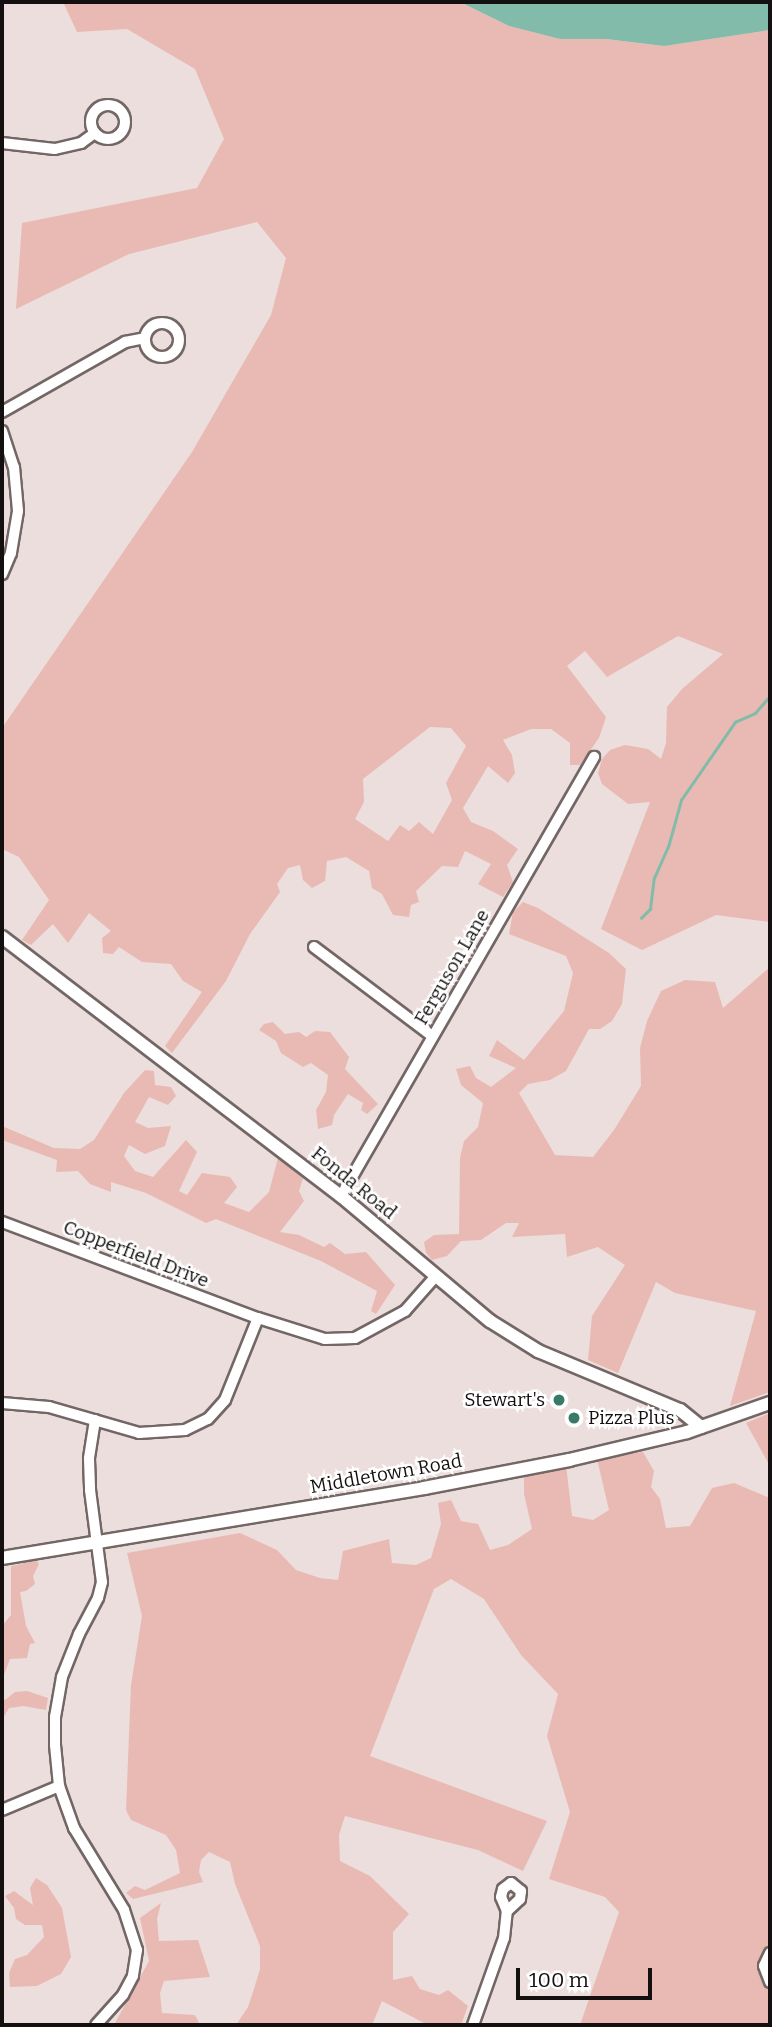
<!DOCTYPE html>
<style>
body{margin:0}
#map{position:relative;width:772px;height:2027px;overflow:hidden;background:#ecdedc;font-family:Bitter,serif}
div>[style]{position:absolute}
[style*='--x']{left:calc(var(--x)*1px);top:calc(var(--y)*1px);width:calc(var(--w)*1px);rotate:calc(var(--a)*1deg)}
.green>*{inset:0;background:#e9bab3}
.water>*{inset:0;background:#83bbaa}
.stream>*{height:2.5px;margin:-1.25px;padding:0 1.25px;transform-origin:1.25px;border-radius:1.25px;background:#83bbaa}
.roads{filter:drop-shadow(2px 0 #736766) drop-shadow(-2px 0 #736766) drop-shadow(0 2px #736766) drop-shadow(0 -2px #736766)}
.minor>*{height:10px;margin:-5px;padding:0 5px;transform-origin:5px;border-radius:5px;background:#fff}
.minor>.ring{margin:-5px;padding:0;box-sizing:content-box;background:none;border:10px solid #fff;border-radius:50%}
.tertiary>*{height:12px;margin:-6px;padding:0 6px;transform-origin:6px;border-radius:6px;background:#fff}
.dots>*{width:19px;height:19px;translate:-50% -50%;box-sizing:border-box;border:4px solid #fff;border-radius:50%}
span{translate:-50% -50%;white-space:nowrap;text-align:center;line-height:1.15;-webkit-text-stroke:5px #fff;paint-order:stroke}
.street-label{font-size:19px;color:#151010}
.poi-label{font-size:19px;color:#151010}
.right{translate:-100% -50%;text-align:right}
.left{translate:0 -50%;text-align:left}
.frame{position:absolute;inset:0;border:4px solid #151010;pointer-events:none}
.scale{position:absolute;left:516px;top:1968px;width:136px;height:32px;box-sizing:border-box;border:4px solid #151010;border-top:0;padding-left:9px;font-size:21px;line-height:24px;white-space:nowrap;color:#151010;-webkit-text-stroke:5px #fff;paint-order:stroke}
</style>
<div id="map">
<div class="green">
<div style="clip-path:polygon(evenodd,63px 2px,460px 2px,509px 26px,560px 39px,606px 39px,663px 46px,770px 30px,770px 922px,716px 915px,642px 950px,601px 929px,650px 802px,628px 804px,602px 784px,598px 773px,602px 759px,610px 750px,625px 745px,648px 749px,661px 759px,666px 743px,667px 707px,682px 689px,723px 654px,678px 636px,607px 677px,585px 651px,567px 666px,606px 717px,599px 738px,580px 765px,570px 765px,570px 743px,551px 729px,531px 729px,503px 740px,512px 755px,515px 773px,508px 783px,488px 766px,463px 808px,471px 822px,493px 831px,518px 849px,507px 865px,513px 882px,503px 897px,478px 884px,491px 864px,465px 851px,458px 867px,442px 866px,416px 891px,419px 902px,411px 905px,409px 917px,393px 915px,382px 894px,372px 888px,369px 871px,346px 857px,327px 861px,325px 881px,312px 888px,303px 880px,300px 865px,288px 868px,277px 884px,280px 892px,250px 934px,226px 981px,172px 1053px,165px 1046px,202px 992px,183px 981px,171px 964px,142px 962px,119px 947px,113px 954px,103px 953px,102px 938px,111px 931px,89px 913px,68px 943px,53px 924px,31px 945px,22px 940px,49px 900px,19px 857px,2px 849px,2px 728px,192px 452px,271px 315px,286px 258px,257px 222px,129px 254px,16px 309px,22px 223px,197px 188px,224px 139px,195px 69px,127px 29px,77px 32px,63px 2px,430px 727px,451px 728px,466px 746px,446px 783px,452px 800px,433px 834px,419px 822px,409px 831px,400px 825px,388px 841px,355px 819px,364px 802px,363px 779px,430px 727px)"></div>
<div style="clip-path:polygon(523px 902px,538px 908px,609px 953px,626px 969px,622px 1004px,612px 1021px,600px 1029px,589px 1029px,566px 1071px,550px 1080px,528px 1084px,519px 1093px,555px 1155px,593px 1157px,614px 1130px,641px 1086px,640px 1048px,647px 1021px,661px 991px,685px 980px,715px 982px,723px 1008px,770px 967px,770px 1392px,730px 1406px,756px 1311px,675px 1293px,656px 1282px,618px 1373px,588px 1360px,592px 1316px,625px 1265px,598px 1247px,567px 1257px,565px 1234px,512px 1237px,519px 1223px,506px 1223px,481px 1240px,461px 1241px,447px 1256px,432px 1260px,426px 1253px,424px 1242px,434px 1235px,459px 1234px,460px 1158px,464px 1141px,478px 1127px,483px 1103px,461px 1085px,456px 1069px,470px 1066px,476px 1078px,491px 1087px,516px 1068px,489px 1056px,497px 1040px,524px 1060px,564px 1011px,573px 973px,566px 956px,509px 934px,513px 912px)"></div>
<div style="clip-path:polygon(273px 1022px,285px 1034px,299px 1032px,306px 1037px,315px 1031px,330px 1032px,349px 1057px,345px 1069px,378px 1104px,367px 1114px,361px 1110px,363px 1103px,348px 1094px,334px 1115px,332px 1125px,318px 1129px,316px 1110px,326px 1092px,328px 1075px,311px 1063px,303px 1067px,281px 1053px,276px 1041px,259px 1030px,264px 1024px)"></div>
<div style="clip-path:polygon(145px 1070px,154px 1071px,155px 1085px,171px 1087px,176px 1096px,168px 1105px,149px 1097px,135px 1122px,148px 1128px,171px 1126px,165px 1146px,145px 1154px,129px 1145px,124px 1156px,135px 1171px,153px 1177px,186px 1140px,197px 1152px,179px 1191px,187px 1195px,202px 1173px,230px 1177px,237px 1187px,224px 1203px,249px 1212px,269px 1192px,278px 1158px,303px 1178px,299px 1191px,304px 1201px,280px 1232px,299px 1235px,324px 1247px,330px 1243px,345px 1254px,366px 1252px,395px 1285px,376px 1314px,371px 1311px,377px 1291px,321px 1261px,216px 1219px,206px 1223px,146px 1193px,111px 1182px,111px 1192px,90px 1184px,78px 1171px,56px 1172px,57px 1160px,2px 1140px,2px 1126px,54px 1148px,80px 1149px,94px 1140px,124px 1093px)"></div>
<div style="clip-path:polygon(770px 1413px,770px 1466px,746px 1423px)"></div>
<div style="clip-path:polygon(643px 1452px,654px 1471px,651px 1487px,660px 1499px,666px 1528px,690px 1526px,712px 1488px,734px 1483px,770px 1498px,770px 2025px,580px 2025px,619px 1912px,605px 1897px,549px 1879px,570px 1812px,547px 1736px,558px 1694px,521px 1655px,484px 1599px,451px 1579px,434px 1589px,370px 1756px,547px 1821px,523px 1871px,478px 1850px,345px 1816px,339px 1835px,340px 1861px,370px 1876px,409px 1914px,393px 1932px,393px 1980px,412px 1976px,420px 1989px,439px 1995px,448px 1990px,468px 2006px,461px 2025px,428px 2025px,382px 2001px,372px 2025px,236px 2025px,248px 2007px,253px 1992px,260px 1969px,260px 1946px,235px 1884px,230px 1862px,209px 1852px,201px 1860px,199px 1872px,203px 1882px,133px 1899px,126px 1893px,135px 1886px,145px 1890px,180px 1873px,176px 1850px,166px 1835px,131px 1820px,126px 1810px,131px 1685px,142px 1616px,127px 1553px,240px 1533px,277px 1550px,296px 1570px,320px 1578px,338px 1580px,343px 1551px,389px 1539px,392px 1563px,416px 1565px,431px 1558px,441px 1524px,438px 1503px,451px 1500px,461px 1521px,478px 1524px,490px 1550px,508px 1545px,532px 1529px,524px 1494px,524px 1476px,566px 1465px,572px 1516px,593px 1520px,609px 1510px,597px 1459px)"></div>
<div style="clip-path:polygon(27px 1560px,36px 1560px,39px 1564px,33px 1576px,35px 1584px,26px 1591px,20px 1592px,26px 1626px,35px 1643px,30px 1644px,27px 1658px,10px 1659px,2px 1680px,2px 1626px,11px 1615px,11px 1566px,22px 1564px)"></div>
<div style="clip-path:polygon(27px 1691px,48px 1698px,46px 1710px,23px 1706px,9px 1708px,2px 1720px,2px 1698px,5px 1700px,15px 1692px)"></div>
<div style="clip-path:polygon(36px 1878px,47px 1885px,62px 1908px,71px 1957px,61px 1974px,37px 1986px,10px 1987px,9px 1973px,15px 1959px,27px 1955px,44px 1937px,42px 1925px,25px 1925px,16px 1919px,14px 1908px,5px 1896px,14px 1891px,33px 1905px,30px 1888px)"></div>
<div style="clip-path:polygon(161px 1903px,157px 1919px,159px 1941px,198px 1940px,210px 1977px,164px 1981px,160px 1993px,162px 2013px,195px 2015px,200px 2025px,114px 2025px,149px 1961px,140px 1918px)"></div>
</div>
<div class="water">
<div style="clip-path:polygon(460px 2px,770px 2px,770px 30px,664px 46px,606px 39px,560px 39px,509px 26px)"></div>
</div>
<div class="stream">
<div style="--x:641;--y:918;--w:13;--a:-45"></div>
<div style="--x:650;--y:909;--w:31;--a:-83"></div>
<div style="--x:654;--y:878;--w:34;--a:-66"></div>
<div style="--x:668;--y:847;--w:49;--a:-74.5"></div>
<div style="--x:681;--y:800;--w:95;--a:-55.3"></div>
<div style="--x:735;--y:722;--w:22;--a:-24"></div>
<div style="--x:755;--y:713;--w:23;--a:-49"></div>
<div style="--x:769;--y:1387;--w:2;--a:-63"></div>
</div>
<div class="roads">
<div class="minor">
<div class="ring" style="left:91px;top:105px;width:24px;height:24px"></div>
<div style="--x:2;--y:143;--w:53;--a:6.5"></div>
<div style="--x:55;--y:149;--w:27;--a:-13"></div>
<div style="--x:81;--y:143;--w:17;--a:-36"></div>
<div class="ring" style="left:145px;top:323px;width:24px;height:24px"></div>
<div style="--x:2;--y:412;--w:142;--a:-29.6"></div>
<div style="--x:125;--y:342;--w:20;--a:-11"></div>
<div style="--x:2;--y:431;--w:38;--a:72"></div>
<div style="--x:14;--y:467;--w:44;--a:84.8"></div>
<div style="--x:18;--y:511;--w:43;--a:99.5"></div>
<div style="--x:11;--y:553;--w:23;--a:113"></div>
<div style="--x:314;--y:947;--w:148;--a:37"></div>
<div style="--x:341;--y:1196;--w:507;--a:-60.04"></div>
<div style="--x:2;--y:1222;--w:273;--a:20.6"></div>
<div style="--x:258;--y:1318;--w:70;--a:17.4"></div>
<div style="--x:325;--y:1339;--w:30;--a:-2"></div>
<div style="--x:355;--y:1338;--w:57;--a:-28.4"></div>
<div style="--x:405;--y:1311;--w:47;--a:-48.5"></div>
<div style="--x:2;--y:1403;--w:47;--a:4.9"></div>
<div style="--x:49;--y:1407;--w:94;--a:16.1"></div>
<div style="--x:139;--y:1433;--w:46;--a:-3.7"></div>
<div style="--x:185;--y:1430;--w:25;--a:-26"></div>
<div style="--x:208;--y:1419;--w:25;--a:-48"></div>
<div style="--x:225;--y:1400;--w:88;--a:-68.1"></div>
<div style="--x:95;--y:1420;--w:39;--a:99"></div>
<div style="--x:89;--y:1459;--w:31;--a:88"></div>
<div style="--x:90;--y:1490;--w:93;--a:82.6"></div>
<div style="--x:102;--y:1582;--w:16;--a:104"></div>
<div style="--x:98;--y:1598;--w:41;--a:117.8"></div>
<div style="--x:79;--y:1634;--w:46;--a:111.6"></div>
<div style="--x:62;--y:1677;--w:41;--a:99.9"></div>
<div style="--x:55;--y:1717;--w:28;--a:90"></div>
<div style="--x:55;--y:1745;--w:41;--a:84.4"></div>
<div style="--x:59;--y:1786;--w:45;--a:70.3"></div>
<div style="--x:74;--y:1828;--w:96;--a:58.6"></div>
<div style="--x:124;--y:1910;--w:42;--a:72"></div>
<div style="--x:137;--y:1950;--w:26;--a:99"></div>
<div style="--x:133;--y:1976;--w:21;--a:118"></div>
<div style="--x:123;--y:1995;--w:40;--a:132"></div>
<div style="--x:2;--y:1810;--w:62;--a:-22.8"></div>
<div style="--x:511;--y:1883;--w:13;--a:39"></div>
<div style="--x:521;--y:1891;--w:8;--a:97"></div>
<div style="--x:520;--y:1899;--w:18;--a:137"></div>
<div style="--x:507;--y:1911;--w:15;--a:-113"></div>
<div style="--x:501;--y:1897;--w:8;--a:-76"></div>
<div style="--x:503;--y:1889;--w:10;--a:-37"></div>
<div style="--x:770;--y:1953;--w:14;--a:115"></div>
<div style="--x:764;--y:1966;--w:17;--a:69"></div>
<div style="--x:473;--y:2025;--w:92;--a:-70.4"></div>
<div style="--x:504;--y:1938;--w:27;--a:-84"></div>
</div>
<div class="tertiary">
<div style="--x:2;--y:937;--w:427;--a:37.4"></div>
<div style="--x:341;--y:1196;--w:194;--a:40"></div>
<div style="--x:490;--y:1321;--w:57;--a:32"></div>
<div style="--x:538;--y:1351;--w:154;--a:22.6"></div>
<div style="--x:680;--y:1410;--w:27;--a:39"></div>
<div style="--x:2;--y:1558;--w:428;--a:-9.4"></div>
<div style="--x:424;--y:1488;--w:148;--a:-10.9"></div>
<div style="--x:569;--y:1460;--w:121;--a:-13.3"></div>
<div style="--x:687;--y:1432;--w:88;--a:-19.3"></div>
</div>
</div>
<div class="dots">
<div style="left:559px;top:1400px;background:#397968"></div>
<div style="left:574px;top:1418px;background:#397968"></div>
</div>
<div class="street-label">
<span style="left:452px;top:967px;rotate:-60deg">Ferguson Lane</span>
<span style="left:354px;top:1183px;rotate:39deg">Fonda Road</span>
<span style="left:136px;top:1254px;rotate:21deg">Copperfield Drive</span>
<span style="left:386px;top:1474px;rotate:-10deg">Middletown Road</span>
</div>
<div class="poi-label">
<span class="right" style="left:545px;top:1400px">Stewart's</span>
<span class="left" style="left:588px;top:1418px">Pizza Plus</span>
</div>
<div class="frame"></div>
<div class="scale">100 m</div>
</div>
